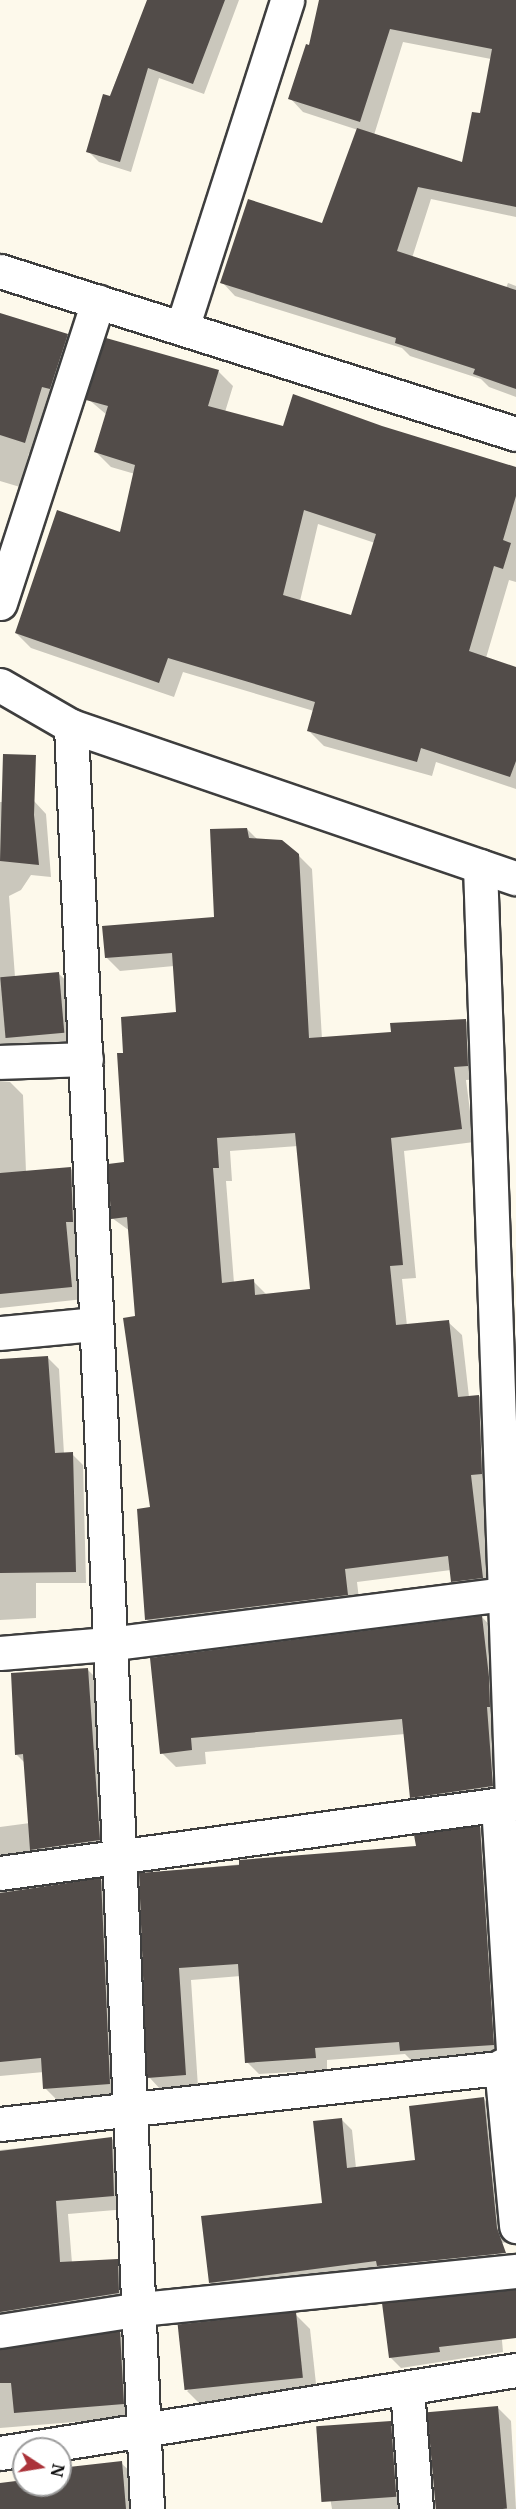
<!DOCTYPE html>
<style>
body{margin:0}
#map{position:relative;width:516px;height:2509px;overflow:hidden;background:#fdf9eb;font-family:Merriweather,serif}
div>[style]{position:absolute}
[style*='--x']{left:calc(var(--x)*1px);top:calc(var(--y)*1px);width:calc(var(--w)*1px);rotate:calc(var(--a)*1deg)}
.shadow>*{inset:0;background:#0003}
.building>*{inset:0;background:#524c49;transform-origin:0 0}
.roads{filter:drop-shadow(2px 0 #3e3e3e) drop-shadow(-2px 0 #3e3e3e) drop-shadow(0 2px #3e3e3e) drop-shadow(0 -2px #3e3e3e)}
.minor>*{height:33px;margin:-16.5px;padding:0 16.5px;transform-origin:16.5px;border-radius:16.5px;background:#fff}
span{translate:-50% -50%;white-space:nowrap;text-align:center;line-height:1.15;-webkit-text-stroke:6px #fff;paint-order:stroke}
.north{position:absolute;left:12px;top:2437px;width:60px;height:60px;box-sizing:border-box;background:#fff;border:2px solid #9d9d9d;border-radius:50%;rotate:102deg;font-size:16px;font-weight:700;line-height:24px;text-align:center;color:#0b0b0b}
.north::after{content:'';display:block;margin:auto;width:21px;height:27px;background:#ab333a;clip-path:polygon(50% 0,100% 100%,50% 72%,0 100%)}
</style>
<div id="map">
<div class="shadow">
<div style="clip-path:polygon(148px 0,239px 0,204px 94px,159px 78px,131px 172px,99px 162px,88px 151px)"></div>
<div style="clip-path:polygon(evenodd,320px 0,516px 2px,516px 217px,431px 199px,412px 258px,506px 288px,508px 283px,516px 286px,516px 397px,489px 387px,481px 379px,410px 356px,402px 348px,235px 296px,222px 282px,323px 225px,358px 130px,303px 112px,290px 98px,310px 47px,320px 0,403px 42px,491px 59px,481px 115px,463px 164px,374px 135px,403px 42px)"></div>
<div style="clip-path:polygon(0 315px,67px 335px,81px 349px,39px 457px,29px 453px,20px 487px,0 481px)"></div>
<div style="clip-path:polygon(evenodd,218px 371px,233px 386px,225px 412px,284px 428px,382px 428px,516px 468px,516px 582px,509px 580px,486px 658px,516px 668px,516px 789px,436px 762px,432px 776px,324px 746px,309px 731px,314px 711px,183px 672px,174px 697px,31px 648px,16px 633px,121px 534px,135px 474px,111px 467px,96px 452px,107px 415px,88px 399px,218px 371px,318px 524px,375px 543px,352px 617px,300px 601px,318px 524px)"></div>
<div style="clip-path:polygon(34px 801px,46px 814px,51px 877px,31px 875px,21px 890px,9px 896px,15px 977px,59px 974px,72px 986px,76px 1045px,0 1062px,0 802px)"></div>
<div style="clip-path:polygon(evenodd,247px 829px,258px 840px,298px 855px,312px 869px,322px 1039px,392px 1034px,466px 1021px,479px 1034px,481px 1079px,466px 1080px,474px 1142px,404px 1151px,416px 1278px,402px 1279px,407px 1326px,448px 1322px,462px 1335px,469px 1397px,479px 1396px,492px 1410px,495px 1487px,484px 1488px,496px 1591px,466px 1595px,453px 1581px,451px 1570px,357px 1582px,360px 1608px,160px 1633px,147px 1620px,152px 1509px,130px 1231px,112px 1218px,125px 1164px,125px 1054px,178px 1013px,174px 966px,120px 971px,106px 957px,215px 918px,247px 829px,298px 1146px,312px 1290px,267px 1295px,253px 1281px,234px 1283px,226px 1181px,232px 1181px,230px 1151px,298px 1146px)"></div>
<div style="clip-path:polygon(0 1081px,10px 1082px,23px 1095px,26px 1172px,70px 1168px,83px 1181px,84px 1299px,0 1308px)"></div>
<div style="clip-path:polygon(48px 1358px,59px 1369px,64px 1454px,72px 1454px,83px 1465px,86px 1583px,36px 1583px,36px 1618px,0 1620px,0 1361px)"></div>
<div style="clip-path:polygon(482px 1617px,496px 1632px,507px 1800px,426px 1811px,412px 1797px,405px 1734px,205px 1752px,206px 1764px,176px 1767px,162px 1753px,152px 1659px)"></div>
<div style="clip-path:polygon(88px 1670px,101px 1683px,112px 1853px,0 1874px,0 1827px,30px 1823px,25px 1763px,16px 1754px)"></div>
<div style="clip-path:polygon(480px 1827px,492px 1840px,506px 2057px,414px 2063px,405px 2054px,327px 2060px,327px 2070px,259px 2074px,247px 2062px,241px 1976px,191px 1980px,198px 2087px,161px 2090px,149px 2077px,140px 1874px,417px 1847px)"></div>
<div style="clip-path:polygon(101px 1880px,114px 1893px,123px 2097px,58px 2101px,45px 2088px,44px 2072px,0 2076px,0 1892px)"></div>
<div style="clip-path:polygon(484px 2099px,495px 2110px,509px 2242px,493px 2244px,495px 2266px,221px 2294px,210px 2283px,323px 2204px,341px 2119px,352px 2130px,356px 2168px,417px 2161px)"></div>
<div style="clip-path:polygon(112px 2139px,125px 2152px,127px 2209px,68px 2214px,72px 2263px,117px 2261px,130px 2274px,132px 2306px,0 2332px,0 2150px)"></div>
<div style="clip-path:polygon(499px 2306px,503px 2352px,401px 2368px,390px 2357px)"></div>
<div style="clip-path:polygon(295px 2314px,310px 2329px,317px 2393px,202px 2406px,187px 2391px)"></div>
<div style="clip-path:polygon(120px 2333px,133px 2346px,136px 2417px,0 2428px,0 2350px)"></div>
<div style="clip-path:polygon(497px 2407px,511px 2421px,516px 2509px,436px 2509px)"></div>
<div style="clip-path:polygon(390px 2423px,404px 2436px,409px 2509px,332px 2509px,319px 2433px)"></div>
<div style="clip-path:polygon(121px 2463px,135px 2476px,136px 2509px,0 2509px,0 2485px,60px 2485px,60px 2469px)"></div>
</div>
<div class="building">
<div style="clip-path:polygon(147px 0,225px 0,193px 84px,148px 68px,120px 162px,86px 152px,103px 94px,110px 96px)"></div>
<div style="clip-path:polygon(319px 0,516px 0,516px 207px,418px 187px,397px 251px,516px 290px,516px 389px,473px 374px,475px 369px,395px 343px,396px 338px,220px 283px,248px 199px,322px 223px,357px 128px,462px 162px,472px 112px,480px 113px,492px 49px,390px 29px,360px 122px,288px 99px,306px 44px,309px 45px)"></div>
<div style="clip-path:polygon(0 313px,68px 334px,50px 389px,42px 387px,25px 443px,0 435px)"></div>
<div style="clip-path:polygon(evenodd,106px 338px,219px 370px,208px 406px,283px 426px,293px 394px,382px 426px,516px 467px,516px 496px,503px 540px,511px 543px,503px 569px,494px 566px,469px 651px,516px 667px,516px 761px,510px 777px,421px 748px,417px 762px,307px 731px,315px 702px,168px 658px,159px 683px,15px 633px,57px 510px,120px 532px,135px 465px,94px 452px,108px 406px,86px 400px,106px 338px,304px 510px,376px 534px,351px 615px,283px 595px,304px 510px)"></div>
<div style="clip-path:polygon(3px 754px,36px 755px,34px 815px,39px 865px,0 861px)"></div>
<div style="clip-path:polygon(evenodd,247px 828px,249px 838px,282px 840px,299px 854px,309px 1038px,391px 1032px,390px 1023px,466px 1019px,468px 1066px,454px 1067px,462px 1129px,391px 1138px,403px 1265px,390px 1266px,396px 1325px,449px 1320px,458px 1397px,479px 1395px,482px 1474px,471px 1475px,483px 1578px,451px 1582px,448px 1556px,345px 1569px,348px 1595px,145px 1620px,137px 1509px,150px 1507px,123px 1318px,135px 1316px,127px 1217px,111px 1219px,108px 1164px,124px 1162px,117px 1053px,123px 1053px,121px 1017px,176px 1012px,172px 953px,105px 958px,102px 926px,214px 917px,210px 829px,247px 828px,295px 1133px,310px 1289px,255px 1295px,254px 1279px,222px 1283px,213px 1168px,219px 1168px,217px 1138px,295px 1133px)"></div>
<div style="left:59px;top:972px;width:61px;height:59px;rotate:85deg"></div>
<div style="clip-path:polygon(71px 1167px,73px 1222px,66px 1222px,72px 1287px,0 1294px,0 1173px)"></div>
<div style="clip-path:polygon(48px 1356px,55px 1453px,73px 1452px,76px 1572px,0 1573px,0 1359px)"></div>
<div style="clip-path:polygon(482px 1616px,489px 1677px,490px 1707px,487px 1707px,493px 1786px,410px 1798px,402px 1719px,191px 1738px,192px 1750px,160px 1754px,150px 1658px)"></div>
<div style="clip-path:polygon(88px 1668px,100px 1840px,30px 1850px,23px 1754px,15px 1755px,11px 1673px)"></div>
<div style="clip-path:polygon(480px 1826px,494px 2045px,400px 2051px,399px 2042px,315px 2048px,316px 2058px,245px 2063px,238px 1964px,179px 1968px,186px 2075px,147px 2078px,139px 1873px,239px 1865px,239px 1860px,416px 1846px,414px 1835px)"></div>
<div style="clip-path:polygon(101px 1878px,110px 2084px,43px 2089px,41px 2058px,0 2062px,0 1893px)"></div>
<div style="clip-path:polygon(484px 2097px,497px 2228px,506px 2253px,377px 2266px,376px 2261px,209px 2283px,201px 2216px,322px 2203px,313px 2121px,342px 2118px,347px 2168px,415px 2160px,409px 2106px)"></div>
<div style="clip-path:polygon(112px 2137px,114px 2196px,56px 2201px,60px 2262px,118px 2259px,119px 2293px,0 2312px,0 2151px)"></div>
<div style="clip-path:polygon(516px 2290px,516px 2338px,439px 2347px,440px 2352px,389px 2358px,382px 2303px)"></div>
<div style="left:296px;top:2312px;width:66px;height:119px;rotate:84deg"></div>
<div style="clip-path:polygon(120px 2331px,124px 2404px,14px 2413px,11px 2383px,0 2383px,0 2349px)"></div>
<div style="left:498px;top:2406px;width:103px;height:71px;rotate:85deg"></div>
<div style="left:391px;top:2421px;width:76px;height:75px;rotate:86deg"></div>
<div style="clip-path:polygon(122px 2461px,126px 2509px,0 2509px,0 2483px,24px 2480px,24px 2485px,60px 2485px,60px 2468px)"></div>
</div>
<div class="roads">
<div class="minor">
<div style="--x:0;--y:271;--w:541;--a:17.53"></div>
<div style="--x:182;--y:328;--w:344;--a:-72.2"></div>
<div style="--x:0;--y:603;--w:317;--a:-72"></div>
<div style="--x:0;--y:685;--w:82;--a:30"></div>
<div style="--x:71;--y:726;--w:470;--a:18.9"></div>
<div style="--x:71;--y:726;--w:1785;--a:87.56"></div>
<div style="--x:480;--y:866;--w:938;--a:88.04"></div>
<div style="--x:0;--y:1062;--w:86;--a:-2"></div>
<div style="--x:0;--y:1333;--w:96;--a:-5.4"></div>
<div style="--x:0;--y:1653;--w:108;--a:-4.8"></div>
<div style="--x:108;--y:1644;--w:400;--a:-7.2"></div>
<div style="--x:498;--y:1805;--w:261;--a:86.5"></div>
<div style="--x:0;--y:1873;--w:521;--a:-7.83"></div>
<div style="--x:501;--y:2066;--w:161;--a:84.6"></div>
<div style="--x:0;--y:2124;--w:519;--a:-6.41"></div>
<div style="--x:0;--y:2331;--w:143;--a:-8.9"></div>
<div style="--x:141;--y:2309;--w:377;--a:-5.8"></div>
<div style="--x:407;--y:2389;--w:120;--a:85.7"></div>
<div style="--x:0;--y:2453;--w:523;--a:-9.14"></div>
</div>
</div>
<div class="north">N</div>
</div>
